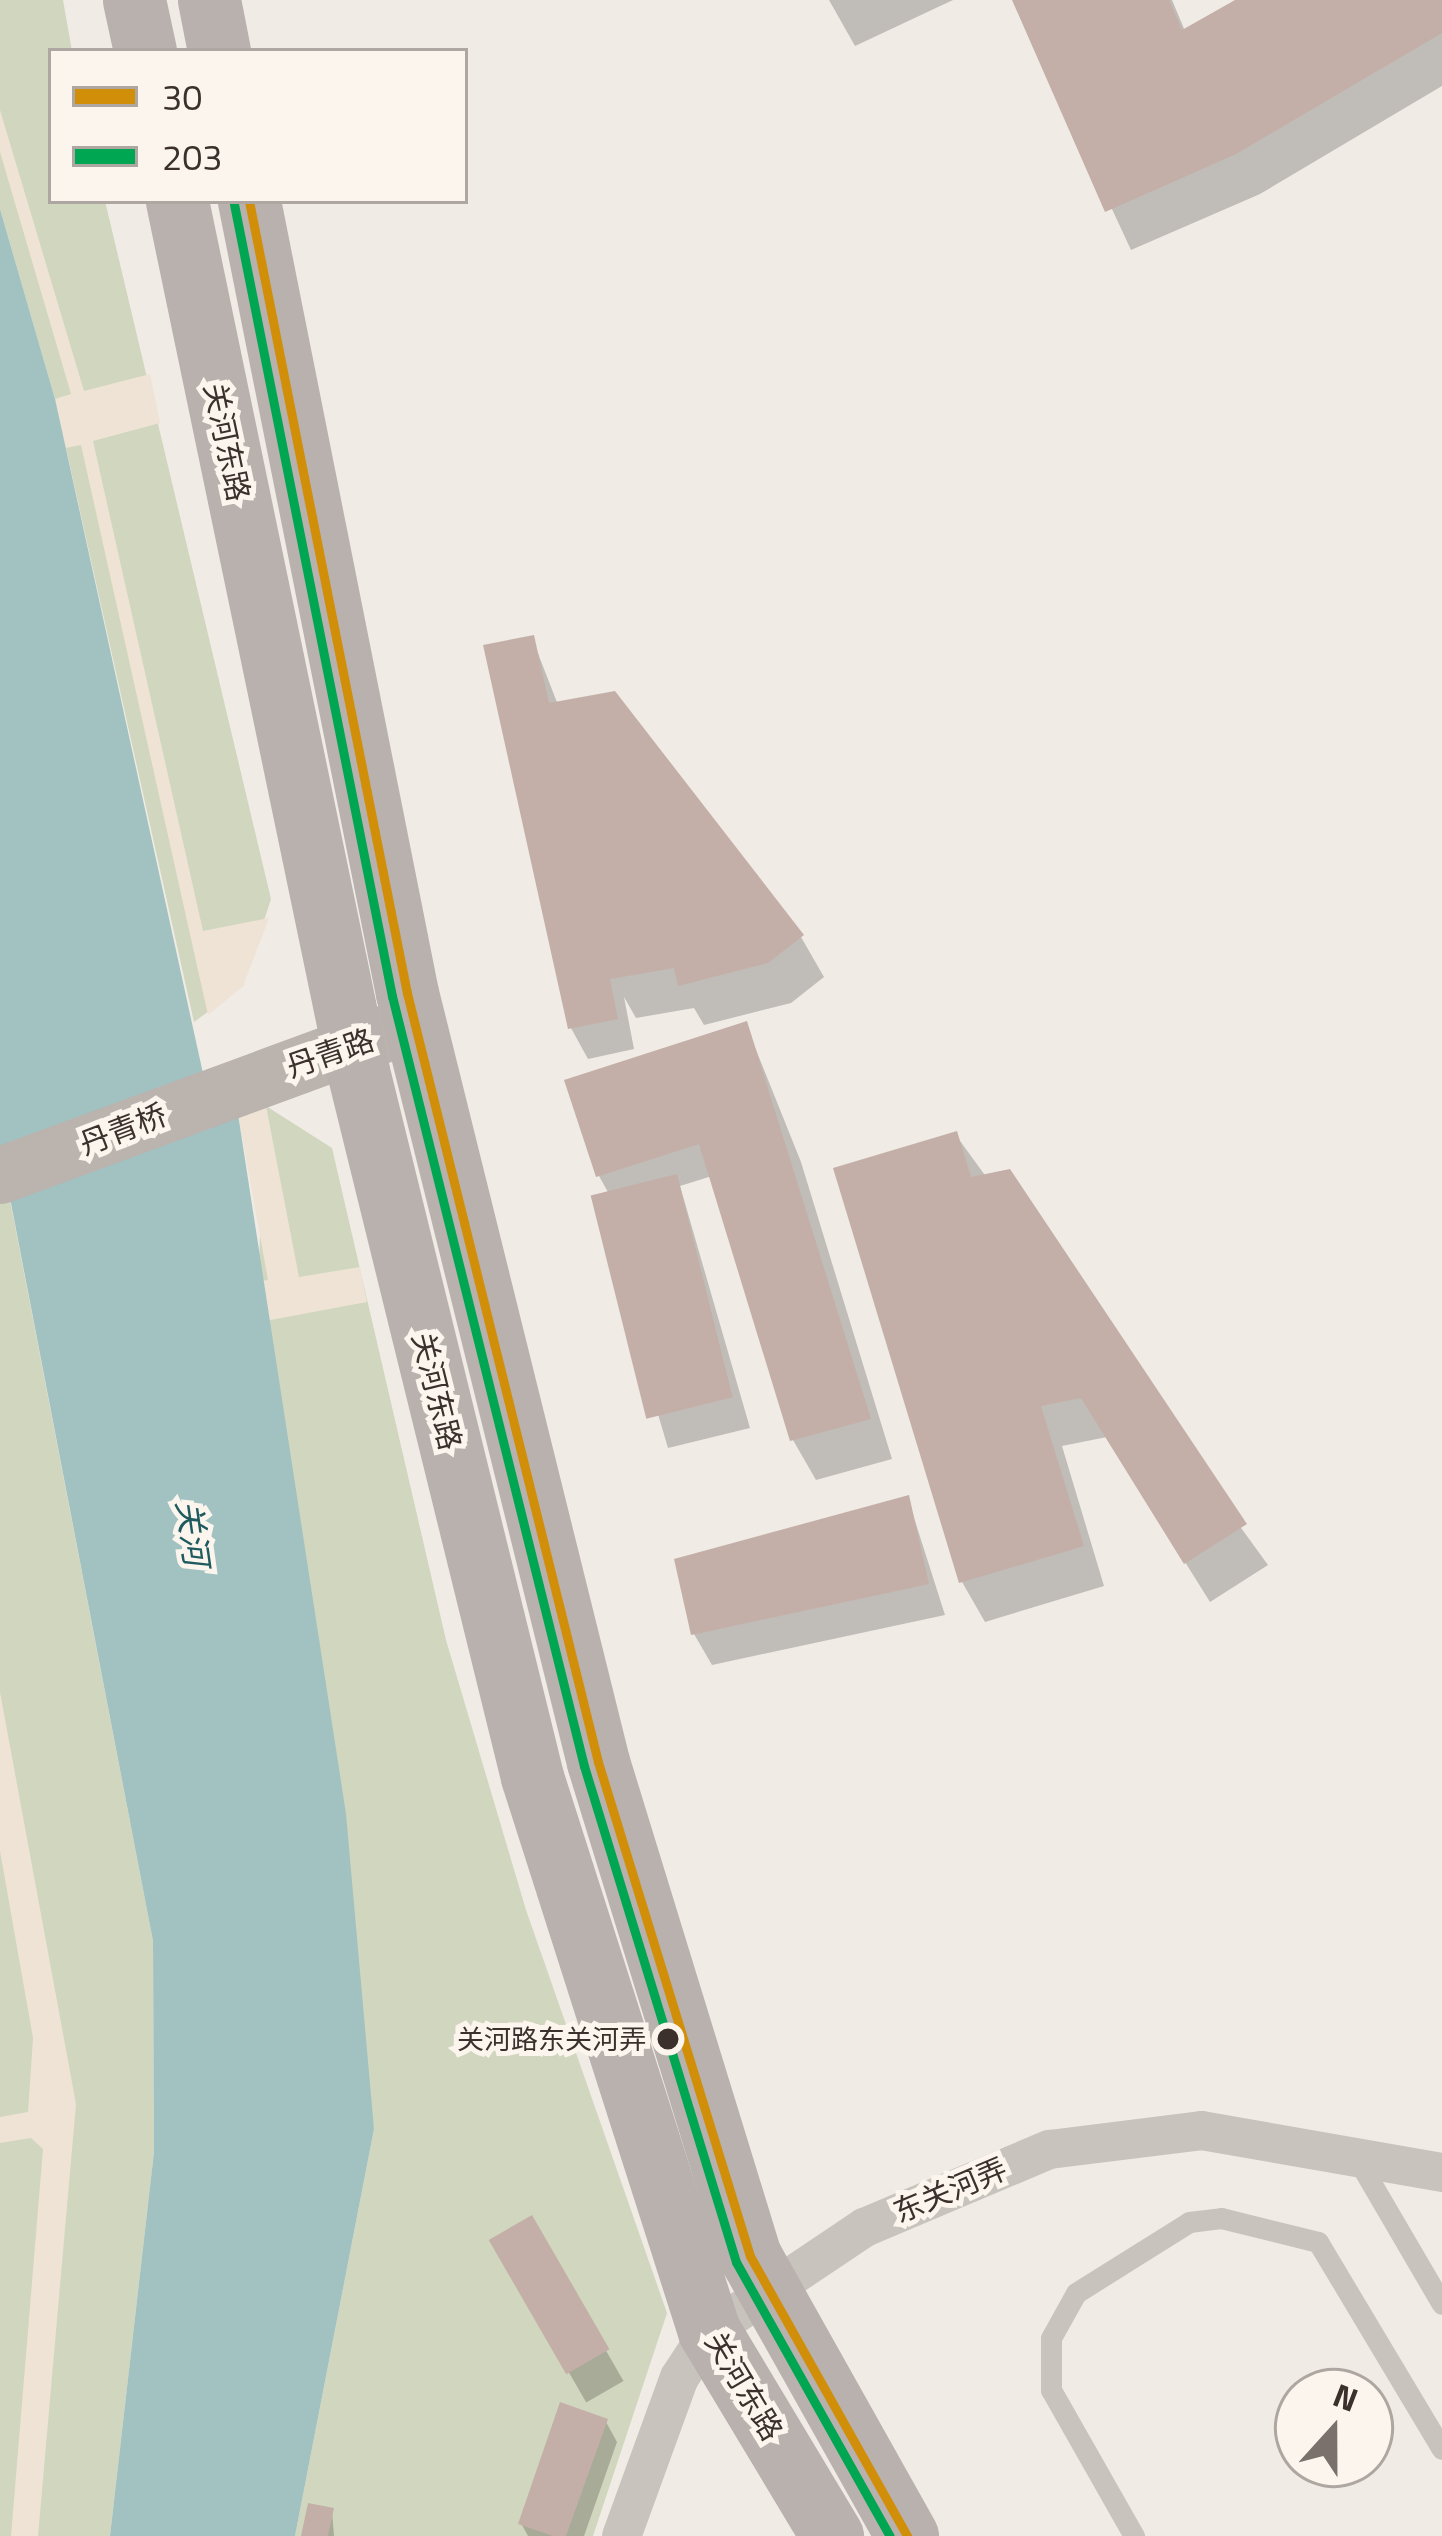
<!DOCTYPE html>
<meta charset="utf-8">
<style>
body{margin:0}
#map{position:relative;width:1442px;height:2536px;overflow:hidden;background:#f0ebe5;font-family:"Titillium Web","Noto Sans SC",sans-serif}
div>[style]{position:absolute}
[style*='--x']{left:calc(var(--x)*1px);top:calc(var(--y)*1px);width:calc(var(--w)*1px);rotate:calc(var(--a)*1deg)}
.green>*{inset:0;background:#d1d6bf}
.plaza>*{inset:0;background:#eee3d5}
.water>*{inset:0;background:#a1c2c1}
.shadow>*{inset:0;background:#0003;transform-origin:0 0}
.building>*{inset:0;background:#c3afa7;transform-origin:0 0}
.lane>*{height:21px;margin:-10.5px;padding:0 10.5px;transform-origin:10.5px;border-radius:10.5px;background:#c9c3be}
.street>*{height:39px;margin:-19.5px;padding:0 19.5px;transform-origin:19.5px;border-radius:19.5px;background:#c9c3be}
.secondary>*{height:57px;margin:-28.5px;padding:0 28.5px;transform-origin:28.5px;border-radius:28.5px;background:#bab3ae}
.primary>*{height:63px;margin:-31.5px;padding:0 31.5px;transform-origin:31.5px;border-radius:31.5px;background:#b8b1ad}
.bus-1>*{height:9px;margin:-4.5px;padding:0 4.5px;transform-origin:4.5px;border-radius:4.5px;background:#d18e09}
.bus-2>*{height:9px;margin:-4.5px;padding:0 4.5px;transform-origin:4.5px;border-radius:4.5px;background:#00a651}
.dots>*{width:33px;height:33px;translate:-50% -50%;box-sizing:border-box;border:6px solid #fbf5ee;border-radius:50%}
span{translate:-50% -50%;white-space:nowrap;text-align:center;line-height:1.15;-webkit-text-stroke:10px #fbf5ee;paint-order:stroke}
.bus-label{font-size:27px;color:#3b302b}
.right{translate:-100% -50%;text-align:right}
.street-label{font-size:30px;color:#3b302b}
.water-label{font-size:33px;color:#1f5a5e;font-style:italic}
.legend{position:absolute;left:48px;top:48px;width:420px;height:156px;box-sizing:border-box;background:#fbf5ee;border:3px solid #aea6a0;margin:0;padding:15px 21px;list-style:none;font-size:36px;color:#3b302b}
.legend li{display:flex;align-items:center;gap:24px;height:60px}
.legend b{width:60px;border:3px solid #aea6a0}
.north{position:absolute;left:1274px;top:2368px;width:120px;height:120px;box-sizing:border-box;background:#fbf5ee;border:3px solid #aea6a0;border-radius:50%;rotate:21deg;font-size:33px;font-weight:700;line-height:48px;text-align:center;color:#3b302b}
.north::after{content:'';display:block;margin:auto;width:42px;height:54px;background:#7a716c;clip-path:polygon(50% 0,100% 100%,50% 72%,0 100%)}
</style>
<div id="map">
<div class="green">
<div style="clip-path:polygon(0 0,63px 0,72px 51px,51px 51px,51px 201px,105px 201px,271px 899px,243px 986px,194px 1022px,55px 399px,0 209px)"></div>
<div style="clip-path:polygon(266px 1106px,332px 1148px,446px 1640px,526px 1910px,667px 2313px,593px 2536px,295px 2536px,374px 2129px,258px 1281px)"></div>
<div style="clip-path:polygon(10px 1200px,153px 1941px,154px 2152px,110px 2536px,0 2536px,0 1204px)"></div>
</div>
<div class="plaza">
<div style="clip-path:polygon(0 110px,84px 391px,150px 374px,160px 423px,93px 441px,203px 931px,269px 918px,243px 986px,208px 1015px,81px 445px,66px 448px,55px 399px,71px 394px,0 152px)"></div>
<div style="clip-path:polygon(266px 1106px,299px 1277px,360px 1267px,367px 1302px,265px 1321px,258px 1281px,268px 1280px,238px 1114px)"></div>
<div style="clip-path:polygon(0 1692px,76px 2104px,38px 2536px,11px 2536px,43px 2149px,31px 2138px,0 2143px,0 2117px,28px 2112px,33px 2038px,0 1851px)"></div>
</div>
<div class="water">
<div style="clip-path:polygon(0 209px,55px 399px,213px 1119px,238px 1114px,346px 1814px,374px 2129px,295px 2536px,110px 2536px,154px 2152px,153px 1941px,0 1146px)"></div>
</div>
<div class="shadow">
<div style="clip-path:polygon(829px 0,953px 0,855px 46px)"></div>
<div style="clip-path:polygon(1015px 0,1172px 0,1185px 31px,1241px 0,1442px 0,1442px 86px,1260px 194px,1131px 250px)"></div>
<div style="clip-path:polygon(532px 638px,558px 705px,801px 937px,824px 977px,791px 1003px,704px 1025px,694px 1008px,636px 1018px,624px 997px,634px 1049px,588px 1059px,571px 1028px)"></div>
<div style="clip-path:polygon(746px 1025px,801px 1162px,892px 1459px,816px 1480px,793px 1440px,712px 1176px,680px 1186px,750px 1428px,668px 1448px,594px 1198px,609px 1194px,599px 1176px)"></div>
<div style="clip-path:polygon(955px 1134px,1268px 1565px,1210px 1602px,1107px 1437px,1062px 1446px,1104px 1586px,985px 1622px,962px 1582px)"></div>
<div style="clip-path:polygon(908px 1499px,945px 1615px,712px 1665px,694px 1634px)"></div>
<div style="left:530px;top:2219px;width:187px;height:43px;rotate:60deg"></div>
<div style="clip-path:polygon(606px 2422px,617px 2442px,584px 2536px,528px 2536px,521px 2523px)"></div>
<div style="clip-path:polygon(332px 2511px,334px 2536px,304px 2536px)"></div>
</div>
<div class="building">
<div style="clip-path:polygon(1012px 0,1169px 0,1182px 30px,1235px 0,1442px 0,1442px 33px,1236px 154px,1105px 212px)"></div>
<div style="clip-path:polygon(534px 635px,549px 703px,615px 691px,804px 935px,768px 963px,678px 986px,674px 968px,610px 979px,618px 1019px,568px 1029px,483px 645px)"></div>
<div style="clip-path:polygon(747px 1021px,871px 1419px,790px 1441px,699px 1144px,596px 1177px,564px 1080px)"></div>
<div style="clip-path:polygon(957px 1131px,971px 1177px,1010px 1169px,1247px 1524px,1184px 1564px,1081px 1398px,1041px 1406px,1084px 1546px,959px 1583px,833px 1168px)"></div>
<div style="left:677px;top:1174px;width:230px;height:89px;rotate:76deg"></div>
<div style="clip-path:polygon(909px 1495px,929px 1584px,691px 1635px,674px 1559px)"></div>
<div style="left:532px;top:2215px;width:155px;height:50px;rotate:60deg"></div>
<div style="clip-path:polygon(560px 2402px,608px 2419px,566px 2536px,553px 2536px,518px 2524px)"></div>
<div style="clip-path:polygon(308px 2503px,334px 2508px,328px 2536px,301px 2536px)"></div>
</div>
<div class="lane">
<div style="--x:1356;--y:2157;--w:170;--a:59.7"></div>
<div style="--x:1134;--y:2536;--w:168;--a:-119.6"></div>
<div style="--x:1051;--y:2390;--w:52;--a:-90"></div>
<div style="--x:1051;--y:2338;--w:51;--a:-60.9"></div>
<div style="--x:1076;--y:2293;--w:133;--a:-32.1"></div>
<div style="--x:1189;--y:2222;--w:32;--a:-7"></div>
<div style="--x:1221;--y:2218;--w:100;--a:13.9"></div>
<div style="--x:1318;--y:2242;--w:241;--a:59.1"></div>
</div>
<div class="street">
<div style="--x:621;--y:2536;--w:169;--a:-70"></div>
<div style="--x:679;--y:2377;--w:55;--a:-56.9"></div>
<div style="--x:709;--y:2331;--w:187;--a:-33.9"></div>
<div style="--x:864;--y:2227;--w:201;--a:-22.9"></div>
<div style="--x:1049;--y:2149;--w:153;--a:-7.1"></div>
<div style="--x:1201;--y:2130;--w:245;--a:9.9"></div>
</div>
<div class="secondary">
<div style="--x:0;--y:1175;--w:441;--a:-20.2"></div>
</div>
<div class="primary">
<div style="--x:134;--y:0;--w:52;--a:77.8"></div>
<div style="--x:209;--y:0;--w:52;--a:78.9"></div>
<div style="--x:177;--y:201;--w:889;--a:78.25"></div>
<div style="--x:358;--y:1071;--w:727;--a:76.15"></div>
<div style="--x:532;--y:1777;--w:582;--a:72.28"></div>
<div style="--x:709;--y:2331;--w:239;--a:59"></div>
<div style="--x:249;--y:201;--w:808;--a:78.72"></div>
<div style="--x:407;--y:993;--w:792;--a:76.05"></div>
<div style="--x:598;--y:1762;--w:517;--a:72.9"></div>
<div style="--x:750;--y:2256;--w:321;--a:60.7"></div>
</div>
<div class="bus-1">
<div style="--x:249;--y:201;--w:808;--a:78.72"></div>
<div style="--x:407;--y:993;--w:792;--a:76.05"></div>
<div style="--x:598;--y:1762;--w:517;--a:72.9"></div>
<div style="--x:750;--y:2256;--w:321;--a:60.7"></div>
</div>
<div class="bus-2">
<div style="--x:234;--y:204;--w:808;--a:78.72"></div>
<div style="--x:392;--y:996;--w:794;--a:76"></div>
<div style="--x:584;--y:1766;--w:519;--a:72.96"></div>
<div style="--x:736;--y:2262;--w:314;--a:60.7"></div>
</div>
<div class="dots">
<div style="left:668px;top:2039px;background:#3b302b"></div>
</div>
<div class="bus-label">
<span class="right" style="left:646px;top:2039px">关河路东关河弄</span>
</div>
<div class="street-label">
<span style="left:227px;top:442px;rotate:78deg">关河东路</span>
<span style="left:330px;top:1053px;rotate:-19deg">丹青路</span>
<span style="left:123px;top:1129px;rotate:-21deg">丹青桥</span>
<span style="left:437px;top:1391px;rotate:76deg">关河东路</span>
<span style="left:950px;top:2190px;rotate:-23deg">东关河弄</span>
<span style="left:744px;top:2386px;rotate:59deg">关河东路</span>
</div>
<div class="water-label">
<span style="left:192px;top:1533px;rotate:82deg">关河</span>
</div>
<ul class="legend">
<li><b style="height:15px;background:#d18e09"></b>30</li>
<li><b style="height:15px;background:#00a651"></b>203</li>
</ul>
<div class="north">N</div>
</div>
